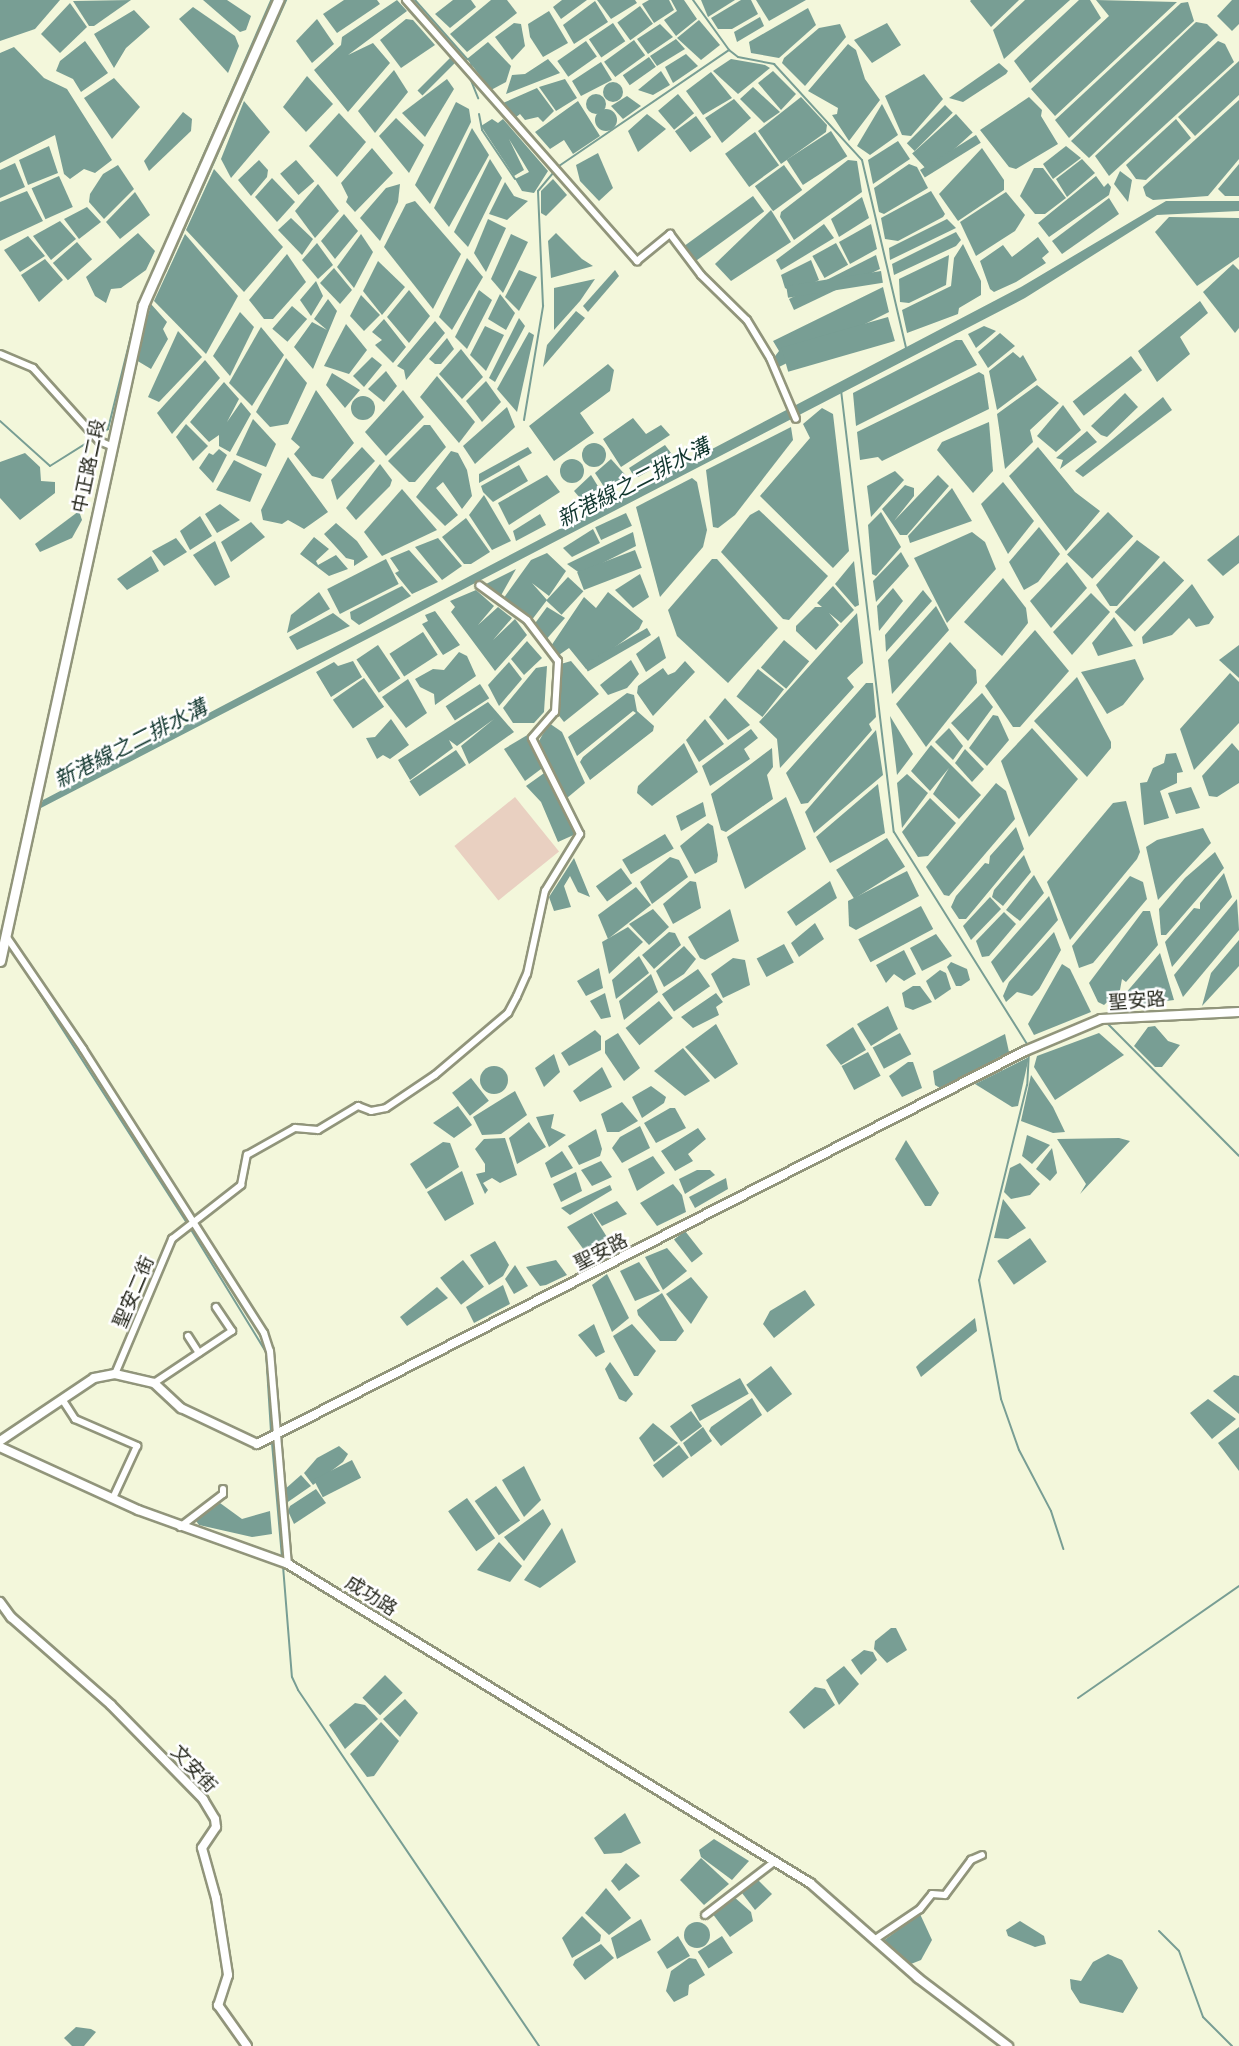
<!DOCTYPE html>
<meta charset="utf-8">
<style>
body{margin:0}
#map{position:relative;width:1239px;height:2046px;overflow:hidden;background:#f3f7db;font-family:"IBM Plex Sans","Noto Sans TC",sans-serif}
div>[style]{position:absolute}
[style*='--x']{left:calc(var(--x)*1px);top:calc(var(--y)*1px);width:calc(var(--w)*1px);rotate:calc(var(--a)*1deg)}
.green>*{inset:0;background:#e9d0c1;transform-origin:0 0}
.water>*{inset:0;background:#789e94;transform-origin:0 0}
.round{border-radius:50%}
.stream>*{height:2px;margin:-1px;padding:0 1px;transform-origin:1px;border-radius:1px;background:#789e94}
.roads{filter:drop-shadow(2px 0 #91957b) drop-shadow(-2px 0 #91957b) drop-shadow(0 2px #91957b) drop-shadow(0 -2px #91957b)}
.minor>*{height:6px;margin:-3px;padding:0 3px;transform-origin:3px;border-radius:3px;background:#fff}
.tertiary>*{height:8px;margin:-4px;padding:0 4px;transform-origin:4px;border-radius:4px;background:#fff}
.secondary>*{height:9px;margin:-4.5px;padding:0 4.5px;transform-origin:4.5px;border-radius:4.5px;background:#fff}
span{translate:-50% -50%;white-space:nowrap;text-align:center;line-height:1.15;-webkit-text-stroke:5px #fff;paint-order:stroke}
.street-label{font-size:19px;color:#26281d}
.water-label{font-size:21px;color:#11362e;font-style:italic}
</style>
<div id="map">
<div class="green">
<div style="left:515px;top:797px;width:70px;height:78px;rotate:51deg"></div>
</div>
<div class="water">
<div style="clip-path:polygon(0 0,60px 0,35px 29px,0 41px)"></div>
<div style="clip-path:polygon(131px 0,94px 26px,89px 26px,73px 1px)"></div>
<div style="clip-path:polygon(203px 0,227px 0,251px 16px,246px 30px,240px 32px)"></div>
<div style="clip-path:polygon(344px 0,377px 0,380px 4px,337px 33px,323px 14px)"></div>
<div style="clip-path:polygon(397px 0,407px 11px,348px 55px,373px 43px,390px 63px,348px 112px,314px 70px,341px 45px,342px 37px)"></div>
<div style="clip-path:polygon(453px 0,471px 0,476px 7px,450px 28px,435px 14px)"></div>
<div style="clip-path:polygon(491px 0,507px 0,517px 13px,467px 52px,450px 34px)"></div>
<div style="clip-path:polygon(562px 0,587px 0,561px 19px,553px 7px)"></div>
<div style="clip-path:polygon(597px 0,635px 0,637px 3px,611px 19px)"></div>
<div style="clip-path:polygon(649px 0,669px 0,674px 10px,654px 23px,642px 4px)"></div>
<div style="clip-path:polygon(671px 0,684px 0,697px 19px,676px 36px,664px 20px,677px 11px)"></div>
<div style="clip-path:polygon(701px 0,735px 0,708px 17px)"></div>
<div style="clip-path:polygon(741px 0,751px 0,758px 14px,732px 29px,718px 29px,711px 18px)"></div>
<div style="clip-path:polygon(756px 0,806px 0,769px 21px)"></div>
<div style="clip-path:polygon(1019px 0,991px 27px,970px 1px,971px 0)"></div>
<div style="clip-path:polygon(1025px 0,1070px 0,1004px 59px,993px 30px)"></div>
<div style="clip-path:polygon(1079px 0,1090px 0,1101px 18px,1030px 83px,1014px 61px)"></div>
<div style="clip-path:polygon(1096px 0,1177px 2px,1055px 116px,1031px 89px,1109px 16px)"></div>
<div style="clip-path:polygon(1232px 0,1239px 0,1239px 24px,1232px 31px,1217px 16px)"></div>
<div style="clip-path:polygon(595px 1px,608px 22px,574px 44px,563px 25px)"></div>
<div style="clip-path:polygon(1188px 2px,1194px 21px,1069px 138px,1055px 120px,1181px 3px)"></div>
<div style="clip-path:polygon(70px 3px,87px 27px,60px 53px,41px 34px)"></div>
<div style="left:640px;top:6px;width:22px;height:28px;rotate:54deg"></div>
<div style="clip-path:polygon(193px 7px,235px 36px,239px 46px,228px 73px,179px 19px)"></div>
<div style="clip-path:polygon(808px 8px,816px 25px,779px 58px,751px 53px,749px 42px)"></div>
<div style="clip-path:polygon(134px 10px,150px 27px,126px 48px,114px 68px,94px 34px)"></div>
<div style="clip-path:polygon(549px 11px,568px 43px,543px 57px,530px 37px,528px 24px)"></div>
<div style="clip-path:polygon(760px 17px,764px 26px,737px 42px,734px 32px)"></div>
<div style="clip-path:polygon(317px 19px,334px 44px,312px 63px,296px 41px)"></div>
<div style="clip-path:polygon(406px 19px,413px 20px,435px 45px,401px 68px,380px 40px)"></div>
<div style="clip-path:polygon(699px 20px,720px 45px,701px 60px,677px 38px)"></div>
<div style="clip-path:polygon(1196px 22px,1207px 24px,1218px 35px,1089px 158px,1071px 141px)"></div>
<div style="clip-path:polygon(514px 23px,521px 24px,525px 46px,512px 60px,495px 37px)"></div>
<div style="left:613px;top:23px;width:22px;height:29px;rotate:56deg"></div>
<div style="clip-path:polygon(887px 23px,901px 45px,872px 63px,854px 40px)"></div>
<div style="clip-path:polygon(660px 24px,673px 37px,648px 54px,637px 39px)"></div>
<div style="clip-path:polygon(840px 24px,846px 37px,805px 86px,782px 63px,784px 58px,819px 28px)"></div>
<div style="clip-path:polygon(676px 39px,685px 49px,657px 66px,650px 56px)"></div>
<div style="left:634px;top:40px;width:19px;height:37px;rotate:54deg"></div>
<div style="clip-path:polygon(85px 41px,108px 73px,81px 92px,73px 79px,56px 71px,60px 61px)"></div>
<div style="left:586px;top:41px;width:19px;height:35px;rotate:55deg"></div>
<div style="clip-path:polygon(1218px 41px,1225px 44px,1234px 62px,1109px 176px,1095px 156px)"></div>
<div style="clip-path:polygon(488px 42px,511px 66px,506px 82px,491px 90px,467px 59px)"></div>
<div style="clip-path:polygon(848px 44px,856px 50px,865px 79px,880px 100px,849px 141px,832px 115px,837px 114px,838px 108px,808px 91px)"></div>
<div style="clip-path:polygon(14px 47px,44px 78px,67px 89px,112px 160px,95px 173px,84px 169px,70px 179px,64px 174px,55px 135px,0 163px,0 53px)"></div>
<div style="clip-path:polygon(686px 54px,698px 66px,673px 83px,665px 67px)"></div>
<div style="left:649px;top:57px;width:12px;height:32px;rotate:55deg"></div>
<div style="left:450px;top:58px;width:7px;height:46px;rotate:45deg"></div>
<div style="clip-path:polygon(548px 59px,560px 73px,506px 94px,512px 75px,525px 74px)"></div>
<div style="clip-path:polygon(731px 59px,765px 65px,770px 68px,738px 94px,713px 71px)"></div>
<div style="clip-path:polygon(1239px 61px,1239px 95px,1195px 136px,1178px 117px)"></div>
<div style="clip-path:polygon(601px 62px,612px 80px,581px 96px,572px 81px)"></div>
<div style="clip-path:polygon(999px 63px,1008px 71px,1006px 74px,963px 102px,949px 98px)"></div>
<div style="clip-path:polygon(394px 70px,408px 92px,375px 133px,358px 111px)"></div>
<div style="clip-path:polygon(661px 71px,670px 85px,653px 95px,638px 90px)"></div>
<div style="clip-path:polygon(773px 71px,796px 94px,781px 110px,758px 83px)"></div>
<div style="clip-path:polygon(711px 72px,732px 98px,703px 115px,686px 91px)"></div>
<div style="clip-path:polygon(924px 74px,943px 99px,911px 136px,902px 135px,885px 96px)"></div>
<div style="clip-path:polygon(307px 76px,333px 104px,306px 132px,283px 107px)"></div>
<div style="clip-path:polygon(114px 78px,140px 107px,112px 139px,84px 98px)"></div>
<div style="clip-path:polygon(447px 79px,454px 89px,425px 137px,402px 113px)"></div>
<div style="clip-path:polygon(565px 79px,577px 98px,556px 111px,539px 87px)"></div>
<div class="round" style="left:603px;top:82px;width:20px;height:20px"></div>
<div style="clip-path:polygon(753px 87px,780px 112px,764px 123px,740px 99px)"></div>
<div style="clip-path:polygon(537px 88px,554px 111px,543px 122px,538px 117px,525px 120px,520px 114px,515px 118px,503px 103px)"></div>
<div class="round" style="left:586px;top:94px;width:20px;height:20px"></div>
<div style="left:678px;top:94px;width:25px;height:26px;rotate:50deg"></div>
<div style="clip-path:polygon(627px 96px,641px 106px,623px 119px,611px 106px)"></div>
<div style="clip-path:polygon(801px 97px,827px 125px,826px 132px,781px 164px,758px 131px)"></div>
<div style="clip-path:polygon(1029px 97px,1042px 110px,1041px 116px,1058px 144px,1016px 169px,1009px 167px,980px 130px)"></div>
<div style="clip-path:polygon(734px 99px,751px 118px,722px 143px,705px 118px)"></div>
<div style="clip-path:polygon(1239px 100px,1239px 159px,1208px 196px,1153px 200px,1146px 196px,1143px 187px)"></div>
<div style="clip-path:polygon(244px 101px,270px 132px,231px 178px,221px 159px)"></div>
<div style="clip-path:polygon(578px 101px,600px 136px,573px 154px,564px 140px,550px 149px,535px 132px)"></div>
<div style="clip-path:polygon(456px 102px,469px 109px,471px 122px,430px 204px,415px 185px)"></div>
<div style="clip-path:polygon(882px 104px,898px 135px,870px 155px,857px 146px)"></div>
<div style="left:945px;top:105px;width:11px;height:54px;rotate:45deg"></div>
<div class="round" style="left:595px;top:109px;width:22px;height:22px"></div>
<div style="clip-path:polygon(183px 112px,192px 119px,191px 131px,149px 171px,144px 161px)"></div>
<div style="clip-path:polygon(339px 113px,366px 142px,337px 177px,309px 146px)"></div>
<div style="clip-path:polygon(647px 114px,666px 129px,638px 152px,628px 131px)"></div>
<div style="left:956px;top:114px;width:25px;height:59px;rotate:48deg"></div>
<div style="left:696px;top:116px;width:26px;height:26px;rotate:54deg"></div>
<div style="clip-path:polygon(396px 118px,424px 145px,409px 173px,379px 136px)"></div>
<div style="clip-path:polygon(492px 119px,498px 123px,503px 119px,548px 171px,534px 193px,522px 191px,515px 179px,529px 172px,509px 139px,524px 170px,514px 176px,481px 126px)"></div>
<div style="clip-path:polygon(1176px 119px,1191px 138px,1146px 180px,1136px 179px,1126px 165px)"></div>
<div style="clip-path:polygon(472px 128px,489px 155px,449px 227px,434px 208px)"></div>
<div style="left:831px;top:131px;width:30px;height:53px;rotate:57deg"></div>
<div style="left:755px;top:132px;width:41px;height:37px;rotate:54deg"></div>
<div style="left:976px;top:135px;width:9px;height:66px;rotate:58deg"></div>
<div style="clip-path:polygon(898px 141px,910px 159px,873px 184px,868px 160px)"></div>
<div style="clip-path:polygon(49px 146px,58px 173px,28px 185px,19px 160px)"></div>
<div style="clip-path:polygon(1066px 146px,1081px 158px,1053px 179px,1043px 164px)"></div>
<div style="clip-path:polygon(372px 148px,393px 173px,355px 212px,346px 202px,348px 197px,341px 183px)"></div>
<div style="clip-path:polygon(982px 148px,1004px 180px,1004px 190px,958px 221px,939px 194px)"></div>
<div style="clip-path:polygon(598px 153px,613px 188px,599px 201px,580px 181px,576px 165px)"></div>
<div style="clip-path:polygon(490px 159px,502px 178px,468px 247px,454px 232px)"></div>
<div style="clip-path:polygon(1082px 159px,1095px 173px,1067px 197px,1056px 179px)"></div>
<div style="clip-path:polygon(259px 160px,268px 170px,267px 177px,251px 196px,238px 180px)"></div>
<div style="left:296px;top:160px;width:28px;height:21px;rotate:49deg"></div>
<div style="clip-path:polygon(848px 160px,857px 161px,862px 192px,794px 240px,780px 217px,781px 212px)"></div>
<div style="clip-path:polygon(15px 163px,25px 187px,0 198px,0 170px)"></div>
<div style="clip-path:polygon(909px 164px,917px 167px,928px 188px,884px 214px,879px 212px,874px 188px)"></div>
<div style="clip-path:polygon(1239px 164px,1239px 196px,1225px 196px,1218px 189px)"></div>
<div style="clip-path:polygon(118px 165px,134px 189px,104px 219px,89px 202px,90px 194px,103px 174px)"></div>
<div style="left:784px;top:165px;width:31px;height:36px;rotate:54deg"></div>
<div style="clip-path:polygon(1034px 168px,1043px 168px,1066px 198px,1045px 214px,1035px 214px,1020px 196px)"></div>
<div style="clip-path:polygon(214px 169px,283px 247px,244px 292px,186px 230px)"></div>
<div style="clip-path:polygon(1120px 171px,1132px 180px,1128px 202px,1114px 184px)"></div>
<div style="left:59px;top:176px;width:34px;height:30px;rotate:66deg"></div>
<div style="clip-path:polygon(1096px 176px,1104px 187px,1108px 183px,1111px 187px,1109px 195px,1049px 237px,1038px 223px)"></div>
<div style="clip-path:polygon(272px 178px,295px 202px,277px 222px,255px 197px)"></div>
<div style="clip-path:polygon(553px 179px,567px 195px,546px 216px,541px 213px,541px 191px)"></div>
<div style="clip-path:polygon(505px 182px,514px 196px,528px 201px,507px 220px,489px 214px)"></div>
<div style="clip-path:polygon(318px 184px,339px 211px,315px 238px,295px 211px)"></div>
<div style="clip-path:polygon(400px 184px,398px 202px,380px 241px,360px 218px,386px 188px)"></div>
<div style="clip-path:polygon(27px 191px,43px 221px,0 241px,0 202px)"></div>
<div style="clip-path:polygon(931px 191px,945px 214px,943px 217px,898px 241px,885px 239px,881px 218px)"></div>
<div style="clip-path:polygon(135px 192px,150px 215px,120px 239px,106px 222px)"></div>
<div style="clip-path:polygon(1006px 192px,1025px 215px,1015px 231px,976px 256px,960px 222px)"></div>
<div style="left:753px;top:196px;width:19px;height:88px;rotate:54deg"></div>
<div style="clip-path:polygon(862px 197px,869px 218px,839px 237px,831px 219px)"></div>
<div style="clip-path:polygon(1109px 198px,1119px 214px,1062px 254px,1052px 241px)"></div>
<div style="clip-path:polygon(415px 201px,461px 254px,433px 309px,384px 247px,406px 204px)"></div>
<div style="clip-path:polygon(1166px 201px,1239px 201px,1239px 211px,1157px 215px,1025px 298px,39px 809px,43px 800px,1021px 287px)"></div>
<div style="clip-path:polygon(87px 207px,101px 222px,79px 239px,64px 219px)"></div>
<div style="clip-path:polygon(771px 210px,791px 242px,731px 281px,715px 264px)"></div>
<div style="clip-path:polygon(344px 214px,358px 231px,335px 259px,321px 241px)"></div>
<div style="clip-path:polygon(1169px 217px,1239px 218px,1239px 257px,1197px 286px,1155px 232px)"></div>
<div style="clip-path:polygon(291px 218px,313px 239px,302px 255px,278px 230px)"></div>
<div style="clip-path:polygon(488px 219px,506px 228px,486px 272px,474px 253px)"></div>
<div style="clip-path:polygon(947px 219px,956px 228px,890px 260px,889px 248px)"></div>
<div style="clip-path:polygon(60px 221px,76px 239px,51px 260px,33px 236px)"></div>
<div style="clip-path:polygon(824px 224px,834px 238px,781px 270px,776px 260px)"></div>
<div style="clip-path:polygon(871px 224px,877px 249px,850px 264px,839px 242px)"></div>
<div style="clip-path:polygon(956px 232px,961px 240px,956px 246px,894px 275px,892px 264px)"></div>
<div style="clip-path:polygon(138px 233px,155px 251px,146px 270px,121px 288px,111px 289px,106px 303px,95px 296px,86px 277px)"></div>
<div style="clip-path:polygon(556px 233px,582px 259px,593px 266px,551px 278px,548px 241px)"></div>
<div style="clip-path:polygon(185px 234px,238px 296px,206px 354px,154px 301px)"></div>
<div style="clip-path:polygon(361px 234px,373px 252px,354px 288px,337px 267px)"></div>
<div style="clip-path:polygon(511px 234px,528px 242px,503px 293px,491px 279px)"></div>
<div style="clip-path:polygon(28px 236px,45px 256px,20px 272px,4px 250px)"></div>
<div style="clip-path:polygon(1038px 237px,1049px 252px,1042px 258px,1046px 263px,1016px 282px,994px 292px,990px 289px,980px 261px,1003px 245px,1012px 257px)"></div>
<div style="left:77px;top:242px;width:23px;height:32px;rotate:49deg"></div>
<div style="clip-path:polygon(317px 243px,333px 265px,318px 279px,302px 260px)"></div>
<div style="left:836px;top:243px;width:25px;height:27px;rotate:61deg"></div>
<div style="clip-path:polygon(963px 244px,981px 281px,981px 295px,959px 308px,958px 314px,907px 333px,902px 310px,951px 286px,954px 258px)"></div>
<div style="clip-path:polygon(287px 254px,306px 282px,273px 319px,264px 319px,249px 300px)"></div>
<div style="clip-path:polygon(876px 255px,880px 269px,794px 310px,789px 299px)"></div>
<div style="clip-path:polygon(949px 255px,946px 285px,909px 303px,900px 302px,899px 279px)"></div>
<div style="clip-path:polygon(467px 258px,483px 277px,452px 330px,439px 317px)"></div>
<div style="clip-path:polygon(45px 259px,63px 280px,39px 302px,21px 275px)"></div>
<div style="clip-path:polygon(811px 260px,819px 280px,794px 293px,785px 288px,781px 275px)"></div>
<div style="clip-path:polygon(378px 261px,405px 287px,382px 315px,363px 291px)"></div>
<div style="clip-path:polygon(1233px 264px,1239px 270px,1239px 328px,1235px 333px,1203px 292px)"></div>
<div style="clip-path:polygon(334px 268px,352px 290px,340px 304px,320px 283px)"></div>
<div style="clip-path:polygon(519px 270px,537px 277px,519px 311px,505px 297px)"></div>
<div style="clip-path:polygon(615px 270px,619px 276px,588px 312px,583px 306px)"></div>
<div style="left:881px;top:271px;width:12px;height:96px;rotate:81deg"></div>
<div style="clip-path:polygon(595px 279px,580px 301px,554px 330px,554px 288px)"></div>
<div style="clip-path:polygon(316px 281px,323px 296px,311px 316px,300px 300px)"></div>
<div style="clip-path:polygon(883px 287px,889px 312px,777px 368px,772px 360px,779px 351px,773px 341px)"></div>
<div style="clip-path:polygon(409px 290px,430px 316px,409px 343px,387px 317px)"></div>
<div style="clip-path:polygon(479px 290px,492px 300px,467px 349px,455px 337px)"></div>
<div style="clip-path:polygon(500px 294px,515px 313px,506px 330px,488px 319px)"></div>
<div style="clip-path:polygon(361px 295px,380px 315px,364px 331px,350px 316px)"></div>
<div style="clip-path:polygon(328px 299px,337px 311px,313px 369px,294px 347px,312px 322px,327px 330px,314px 319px)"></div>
<div style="clip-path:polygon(1200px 301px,1208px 313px,1180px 337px,1190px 354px,1157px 382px,1138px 351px)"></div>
<div style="clip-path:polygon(151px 304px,167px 322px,163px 329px,168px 339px,151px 369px,136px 360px)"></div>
<div style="left:292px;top:306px;width:20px;height:30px;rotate:41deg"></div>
<div style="clip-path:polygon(576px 311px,585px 318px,543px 367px,547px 345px)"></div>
<div style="clip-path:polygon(240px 312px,254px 327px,230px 376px,213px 356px)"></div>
<div style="left:888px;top:317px;width:25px;height:111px;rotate:74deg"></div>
<div style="clip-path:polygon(519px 318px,525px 326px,495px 382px,489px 378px)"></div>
<div style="clip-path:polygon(384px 319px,406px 347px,393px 363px,375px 345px,382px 340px,372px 332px)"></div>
<div style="clip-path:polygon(435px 321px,445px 333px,406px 380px,404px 370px,397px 366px)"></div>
<div style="clip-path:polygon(346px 324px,367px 350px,349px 374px,324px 366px)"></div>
<div style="clip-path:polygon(485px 326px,504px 335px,486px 371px,470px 355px)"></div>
<div style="clip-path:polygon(984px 326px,996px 331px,976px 348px,968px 334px)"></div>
<div style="clip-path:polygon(261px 327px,284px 355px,252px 406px,229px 383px)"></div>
<div style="clip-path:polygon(178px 331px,202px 357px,159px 402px,148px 397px)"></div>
<div style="clip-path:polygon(529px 332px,534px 335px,517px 412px,497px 389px)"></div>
<div style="clip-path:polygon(1000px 333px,1015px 346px,988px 368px,978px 352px)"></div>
<div style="clip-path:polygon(447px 338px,454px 349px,441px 364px,435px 364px,429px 359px)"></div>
<div style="clip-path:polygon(956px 340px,962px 340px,977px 365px,856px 426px,853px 393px)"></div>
<div style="clip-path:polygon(461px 349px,483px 377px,462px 399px,439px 374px)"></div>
<div style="clip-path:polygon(1013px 352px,1020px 358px,1023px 355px,1037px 380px,997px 410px,989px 371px)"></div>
<div style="left:1131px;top:356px;width:18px;height:74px;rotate:52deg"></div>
<div style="clip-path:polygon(372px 357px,382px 365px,364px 387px,353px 376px)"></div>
<div style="clip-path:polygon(286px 358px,307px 383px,288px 424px,270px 427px,256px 412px)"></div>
<div style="clip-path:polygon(205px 360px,220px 378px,172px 434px,157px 413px)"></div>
<div style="clip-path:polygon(608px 364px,614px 370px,610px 391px,580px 413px,594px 433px,554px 461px,529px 426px)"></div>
<div style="clip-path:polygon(386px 371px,397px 386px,384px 402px,368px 389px)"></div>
<div style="clip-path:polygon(979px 372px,984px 375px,989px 409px,882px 461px,878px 457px,860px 460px,857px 432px)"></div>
<div style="clip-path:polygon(332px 373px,360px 390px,345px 408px,326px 385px)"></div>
<div style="clip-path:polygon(437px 376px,475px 422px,459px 443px,420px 397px)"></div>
<div style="clip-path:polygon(486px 381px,501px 402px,482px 422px,466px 401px)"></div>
<div style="clip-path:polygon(224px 382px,239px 399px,227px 422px,241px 402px,251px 414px,230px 452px,219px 446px,219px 435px,209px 442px,190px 422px)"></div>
<div style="clip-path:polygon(1037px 385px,1059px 403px,1030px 430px,1033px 442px,1005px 469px,997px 414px)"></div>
<div style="clip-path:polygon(316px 390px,354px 443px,323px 479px,312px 476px,294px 454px,300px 447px,291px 439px)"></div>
<div style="clip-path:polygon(403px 390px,424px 417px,386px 456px,365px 432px)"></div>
<div style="clip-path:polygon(1125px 393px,1138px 407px,1107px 437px,1101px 435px,1091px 426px)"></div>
<div class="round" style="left:351px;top:396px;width:24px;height:24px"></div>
<div style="clip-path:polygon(1163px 397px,1172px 410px,1083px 477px,1075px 471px)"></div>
<div style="clip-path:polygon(1063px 405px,1081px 430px,1056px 452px,1037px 436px)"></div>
<div style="clip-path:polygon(507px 407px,515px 427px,475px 464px,463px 446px)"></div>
<div style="clip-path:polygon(822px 408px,833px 414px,849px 551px,833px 568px,760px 496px,810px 438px,803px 424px)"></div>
<div style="clip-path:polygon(633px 418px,646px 434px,661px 425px,670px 435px,621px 467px,603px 439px)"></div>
<div style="clip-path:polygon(253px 419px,276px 444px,266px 467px,236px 455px)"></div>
<div style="clip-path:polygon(989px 422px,993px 471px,973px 493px,937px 450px,942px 442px)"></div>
<div style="clip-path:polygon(186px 424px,208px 446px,193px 461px,176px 437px)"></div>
<div style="clip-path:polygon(424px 425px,430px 425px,446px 447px,415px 482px,409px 482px,388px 461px)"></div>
<div style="clip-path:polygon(791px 427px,793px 440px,735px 515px,718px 528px,713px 527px,706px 470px)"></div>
<div style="clip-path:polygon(1087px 431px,1097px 442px,1060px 469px,1063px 460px,1056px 458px)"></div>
<div class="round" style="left:582px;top:443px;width:24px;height:24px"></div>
<div style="clip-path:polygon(665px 445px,674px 457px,638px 477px,632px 473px,629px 468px)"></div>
<div style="clip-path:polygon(362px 447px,375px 461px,337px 500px,331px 480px)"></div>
<div style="clip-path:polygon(528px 447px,532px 453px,479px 483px,479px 474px)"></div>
<div style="clip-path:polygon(1038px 447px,1075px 492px,1100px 511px,1066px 551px,1009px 476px)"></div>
<div style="clip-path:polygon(219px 449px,227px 455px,213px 483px,199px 468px,209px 453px,213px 455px)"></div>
<div style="clip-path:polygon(451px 451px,458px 453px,467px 470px,472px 496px,462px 509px,443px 482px,436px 488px,458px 515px,445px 526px,416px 497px)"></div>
<div style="clip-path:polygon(25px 453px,40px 467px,41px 481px,55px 482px,55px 493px,20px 520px,0 498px,0 462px)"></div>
<div style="clip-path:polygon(288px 457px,328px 512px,304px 529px,288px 520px,282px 524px,263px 520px,261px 510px)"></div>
<div style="clip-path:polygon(611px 459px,629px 479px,608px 493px,595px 473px)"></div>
<div class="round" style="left:560px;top:459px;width:24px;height:24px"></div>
<div style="clip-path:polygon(234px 460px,262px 474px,250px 502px,216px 490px)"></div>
<div style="clip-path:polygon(380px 464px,392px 480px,390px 486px,356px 520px,346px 508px)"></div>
<div style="clip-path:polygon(519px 465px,528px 481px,493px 502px,483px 492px,481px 486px)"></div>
<div style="clip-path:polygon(895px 471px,904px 480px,871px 517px,867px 486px)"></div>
<div style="clip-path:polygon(547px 475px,560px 492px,509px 525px,498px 503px)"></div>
<div style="clip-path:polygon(591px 475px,604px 496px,586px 505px,574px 491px)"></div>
<div style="clip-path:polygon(938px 475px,949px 486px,907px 535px,900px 535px,882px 509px,905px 485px,914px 488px,914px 496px,894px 521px)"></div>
<div style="clip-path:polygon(692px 478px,697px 482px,707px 530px,703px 547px,660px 597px,636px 507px)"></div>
<div style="clip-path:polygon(1003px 482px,1034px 521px,1008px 554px,981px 504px)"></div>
<div style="clip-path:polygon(952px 488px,972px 521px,910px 543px,908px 536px)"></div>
<div style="clip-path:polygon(402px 489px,437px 530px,382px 556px,364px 532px)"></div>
<div style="clip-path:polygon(484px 495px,511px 541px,492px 550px,469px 515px)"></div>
<div style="clip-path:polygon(220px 504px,240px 520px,217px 533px,205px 514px)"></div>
<div style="clip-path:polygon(759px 510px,828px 576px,789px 620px,783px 619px,721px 552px,750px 515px)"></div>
<div style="clip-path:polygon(79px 511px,82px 520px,72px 538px,40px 552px,35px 544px)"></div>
<div style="clip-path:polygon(881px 512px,901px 547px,876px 576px,872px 574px,868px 525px)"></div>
<div style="left:1108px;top:512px;width:35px;height:59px;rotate:44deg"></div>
<div style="left:626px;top:513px;width:14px;height:34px;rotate:65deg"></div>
<div style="clip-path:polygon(540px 514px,546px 525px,516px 541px,513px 531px)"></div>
<div style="clip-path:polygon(200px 516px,212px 536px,190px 550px,180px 531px)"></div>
<div style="clip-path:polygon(466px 518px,490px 552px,471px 564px,464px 564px,442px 537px)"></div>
<div style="clip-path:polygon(251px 522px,265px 537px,231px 562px,221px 542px)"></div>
<div style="clip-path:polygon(336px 523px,357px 541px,368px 557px,354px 566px,354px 560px,346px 558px,324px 534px)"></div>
<div style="clip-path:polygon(1039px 527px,1060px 554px,1038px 582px,1024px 590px,1009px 562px)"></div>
<div style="clip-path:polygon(593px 529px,600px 543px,572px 557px,563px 548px)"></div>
<div style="clip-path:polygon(633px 532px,636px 546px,581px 574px,567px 564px)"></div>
<div style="clip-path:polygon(972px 532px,985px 542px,996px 569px,947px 623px,914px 558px)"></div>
<div style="clip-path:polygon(1239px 535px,1239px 563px,1223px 576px,1207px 560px)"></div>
<div style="clip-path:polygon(314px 537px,329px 549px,316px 561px,318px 565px,336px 555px,348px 569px,329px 576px,300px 554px)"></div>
<div style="clip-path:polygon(176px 538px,187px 552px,164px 566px,152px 551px)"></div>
<div style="clip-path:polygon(438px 538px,462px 566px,442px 580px,415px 547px)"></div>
<div style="clip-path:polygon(1137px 540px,1160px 557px,1117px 606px,1110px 606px,1096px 585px)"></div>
<div style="clip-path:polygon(215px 541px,230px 577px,215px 586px,193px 555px)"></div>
<div style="clip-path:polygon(409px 550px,438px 582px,412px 594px,395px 573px,399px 571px,390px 558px)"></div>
<div style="left:635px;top:550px;width:19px;height:62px;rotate:69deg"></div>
<div style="clip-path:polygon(901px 552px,909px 566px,876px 602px,873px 581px)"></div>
<div style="clip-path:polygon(547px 553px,566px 571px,549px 596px,532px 583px,547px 600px,531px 621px,503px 599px,531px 560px)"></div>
<div style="clip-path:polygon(151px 556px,159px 571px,127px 590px,117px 579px)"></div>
<div style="left:386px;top:559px;width:28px;height:66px;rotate:63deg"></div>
<div style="clip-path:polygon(712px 559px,717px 559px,778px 628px,728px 683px,677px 636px,668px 610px)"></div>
<div style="clip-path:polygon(854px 561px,859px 605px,855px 607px,835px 584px)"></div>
<div style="left:1164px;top:561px;width:28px;height:71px;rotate:44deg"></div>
<div style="clip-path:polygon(1067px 562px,1087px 588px,1051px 628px,1030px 601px)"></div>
<div style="clip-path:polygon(516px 569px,499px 599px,484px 585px)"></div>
<div style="clip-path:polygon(640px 574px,649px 597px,633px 608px,615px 590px)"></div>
<div style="left:568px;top:577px;width:21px;height:32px;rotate:43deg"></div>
<div style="clip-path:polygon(1003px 578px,1026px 608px,1028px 623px,1002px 656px,964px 622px)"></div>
<div style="clip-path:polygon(1192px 584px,1214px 617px,1209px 624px,1196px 627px,1189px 618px,1172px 635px,1143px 644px,1142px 637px)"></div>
<div style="clip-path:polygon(402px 586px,411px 596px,359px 625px,351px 619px,350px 612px)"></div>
<div style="clip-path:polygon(833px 586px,854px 610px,841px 623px,829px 613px,839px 625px,816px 650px,796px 631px,796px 626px,815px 607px,822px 607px,817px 603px)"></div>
<div style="clip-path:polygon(893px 588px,903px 601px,879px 631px,877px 606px)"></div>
<div style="clip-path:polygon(476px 590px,494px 606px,478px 625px,498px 607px,512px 618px,493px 640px,515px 619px,527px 635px,495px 671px,451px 612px,455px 607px,450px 601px)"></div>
<div style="clip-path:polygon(923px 590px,932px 601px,886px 652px,885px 635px)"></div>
<div style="clip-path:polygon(319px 592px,330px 609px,287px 633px,291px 615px)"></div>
<div style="clip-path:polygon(608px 592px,643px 621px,639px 629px,586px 669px,569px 648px,556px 657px,549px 649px,584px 597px,596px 608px)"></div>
<div style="clip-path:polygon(1091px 593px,1110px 612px,1072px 655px,1053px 632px)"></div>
<div style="clip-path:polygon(936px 606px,949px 630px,892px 694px,888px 660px)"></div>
<div style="clip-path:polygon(547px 607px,565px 618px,544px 642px,533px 626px)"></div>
<div style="clip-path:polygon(435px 611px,460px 645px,443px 655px,422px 624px,428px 621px,425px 615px)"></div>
<div style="clip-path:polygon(333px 613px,350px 626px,297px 650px,289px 637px)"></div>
<div style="clip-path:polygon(857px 613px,863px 663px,847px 678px,854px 687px,780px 768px,777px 739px,759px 722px)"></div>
<div style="clip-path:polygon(1114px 617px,1133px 646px,1098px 656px,1092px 643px)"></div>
<div style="left:647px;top:628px;width:8px;height:73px;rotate:60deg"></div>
<div style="clip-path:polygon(1035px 630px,1069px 671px,1020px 727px,1013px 727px,985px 686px)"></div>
<div style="left:423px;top:632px;width:27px;height:40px;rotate:57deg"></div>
<div style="clip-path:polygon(659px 636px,666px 658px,646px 672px,636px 654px)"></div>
<div style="left:784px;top:640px;width:33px;height:36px;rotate:40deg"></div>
<div style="clip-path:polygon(527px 641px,542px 658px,524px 675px,511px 659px)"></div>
<div style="clip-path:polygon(950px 642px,976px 670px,977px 683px,926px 747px,896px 704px)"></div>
<div style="left:378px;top:645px;width:40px;height:26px;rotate:56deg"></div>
<div style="clip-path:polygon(1239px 645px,1239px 678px,1219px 660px)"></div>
<div style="clip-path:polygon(459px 652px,467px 656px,476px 676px,435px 705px,434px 694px,420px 687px,415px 679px,433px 669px,444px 670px)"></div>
<div style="clip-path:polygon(1135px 659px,1144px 679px,1123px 705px,1107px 714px,1081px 672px)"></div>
<div style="clip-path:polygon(631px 660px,639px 674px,627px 688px,608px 695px,600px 685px)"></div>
<div style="clip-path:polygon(353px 661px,362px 677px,331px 697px,316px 672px,334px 662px,338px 666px)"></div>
<div style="clip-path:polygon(571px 661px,599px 694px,564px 722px,556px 712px,561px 664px)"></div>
<div style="clip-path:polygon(685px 661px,695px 672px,653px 716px,637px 693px,638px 686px,663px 668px,668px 675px,675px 672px)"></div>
<div style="clip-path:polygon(509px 662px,522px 679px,499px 706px,488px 685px)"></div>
<div style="clip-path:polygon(547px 666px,544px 712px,534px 723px,513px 723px,503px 708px,536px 668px)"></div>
<div style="left:758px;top:669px;width:33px;height:35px;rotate:38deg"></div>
<div style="clip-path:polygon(1230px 673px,1239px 682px,1239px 723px,1194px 770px,1180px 729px)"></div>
<div style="clip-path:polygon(1077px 677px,1111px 742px,1111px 748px,1087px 777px,1034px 721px)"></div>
<div style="left:364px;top:678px;width:35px;height:38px;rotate:55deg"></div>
<div style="clip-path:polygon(408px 679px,427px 713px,406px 728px,382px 697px)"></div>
<div style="clip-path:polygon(866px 683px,873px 683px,876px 717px,869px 724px,872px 730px,808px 803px,801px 804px,786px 773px)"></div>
<div style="left:480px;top:684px;width:17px;height:41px;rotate:57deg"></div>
<div style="clip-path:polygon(627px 693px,634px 695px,637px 711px,654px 726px,653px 731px,590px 780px,580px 762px,583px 757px,636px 713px,633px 711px,577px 756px,568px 737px)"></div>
<div style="clip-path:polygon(982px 693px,993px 707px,968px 741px,951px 723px)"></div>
<div style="clip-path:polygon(725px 698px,750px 725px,728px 740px,709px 717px)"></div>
<div style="clip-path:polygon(488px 702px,514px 732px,469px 764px,461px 746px,494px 719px,457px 746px,449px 740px,453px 748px,410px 780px,398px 760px)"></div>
<div style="clip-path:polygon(993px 715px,998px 716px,1009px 740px,987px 766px,969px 748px)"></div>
<div style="clip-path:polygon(890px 716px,913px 754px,897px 775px)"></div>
<div style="clip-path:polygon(391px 719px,409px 745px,390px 759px,383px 755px,377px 759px,366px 738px,375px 737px)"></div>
<div style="clip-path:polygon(705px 719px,724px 744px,699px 762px,686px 740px)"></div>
<div style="clip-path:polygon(549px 723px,562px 732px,585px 783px,567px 798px,539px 741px)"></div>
<div style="clip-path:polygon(949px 728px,963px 746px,953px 760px,935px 742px)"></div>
<div style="clip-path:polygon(1032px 728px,1078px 779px,1029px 837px,1001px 761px)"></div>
<div style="clip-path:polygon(751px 729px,758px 738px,744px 749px,750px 759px,710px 786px,702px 766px)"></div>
<div style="clip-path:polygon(876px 730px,883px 775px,814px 833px,805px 812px)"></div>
<div style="clip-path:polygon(529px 734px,545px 766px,525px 781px,504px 749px)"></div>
<div style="clip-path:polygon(684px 743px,698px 772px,652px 806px,637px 793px,638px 786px)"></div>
<div style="clip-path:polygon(1232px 743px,1239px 751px,1239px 783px,1217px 797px,1209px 796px,1202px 776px)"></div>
<div style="clip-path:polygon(931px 745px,981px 795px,959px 819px,933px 794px,949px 768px,930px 791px,911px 771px)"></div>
<div style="clip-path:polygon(772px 748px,773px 767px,767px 775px,773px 799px,726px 832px,721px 830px,711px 794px)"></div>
<div style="clip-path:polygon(965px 749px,984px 769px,972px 782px,955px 763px)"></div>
<div style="left:456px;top:750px;width:18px;height:56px;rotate:56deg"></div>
<div style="clip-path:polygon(1176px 753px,1183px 772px,1177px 773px,1177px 783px,1160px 791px,1169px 818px,1144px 825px,1140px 783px,1147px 782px,1153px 768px,1164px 763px,1166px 754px)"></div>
<div style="clip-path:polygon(547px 771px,578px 833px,558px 842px,541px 802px,526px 786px)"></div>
<div style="clip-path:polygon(907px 774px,928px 793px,902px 828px,897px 783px)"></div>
<div style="clip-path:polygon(996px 783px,1006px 791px,1015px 819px,949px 896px,944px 895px,926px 867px)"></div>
<div style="clip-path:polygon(878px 784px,885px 833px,830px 863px,816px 837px)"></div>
<div style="clip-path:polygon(1191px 787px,1200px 808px,1176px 814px,1168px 793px)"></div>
<div style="clip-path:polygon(786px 797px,806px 849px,745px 889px,727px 837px)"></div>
<div style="clip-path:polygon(930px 798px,956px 823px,928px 856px,918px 857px,902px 832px)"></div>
<div style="clip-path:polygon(1126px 801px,1140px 852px,1137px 859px,1070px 940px,1047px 882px,1113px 803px)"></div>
<div style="clip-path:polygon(703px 802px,706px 816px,681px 831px,676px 816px)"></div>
<div style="clip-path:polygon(708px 823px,713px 826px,718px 855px,717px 862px,695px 874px,680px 846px)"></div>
<div style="clip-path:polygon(1016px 827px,1024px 849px,966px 919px,959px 919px,951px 907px,956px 896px,985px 863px,989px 864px,990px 856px)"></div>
<div style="clip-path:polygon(1203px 828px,1211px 843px,1158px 900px,1146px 847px,1157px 840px)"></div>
<div style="left:665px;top:834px;width:17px;height:50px;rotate:59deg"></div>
<div style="left:887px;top:838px;width:34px;height:60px;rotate:58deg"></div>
<div style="clip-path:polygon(1215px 852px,1224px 868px,1166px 935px,1161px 935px,1159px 909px,1185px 878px)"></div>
<div style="clip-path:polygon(1024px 855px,1031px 872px,1003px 906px,992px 897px,994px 890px)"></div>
<div style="clip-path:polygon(670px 857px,679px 860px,688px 877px,652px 904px,640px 882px)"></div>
<div style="clip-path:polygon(574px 858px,590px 897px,578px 892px,570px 876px,564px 886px,571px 907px,554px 911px,549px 897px)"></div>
<div style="left:621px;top:868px;width:19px;height:31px;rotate:54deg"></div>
<div style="clip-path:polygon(907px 871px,919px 896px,856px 930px,849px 926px,848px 901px)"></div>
<div style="clip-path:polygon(1224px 873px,1232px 897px,1172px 967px,1165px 942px,1194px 908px,1200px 909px,1200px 903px)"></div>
<div style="clip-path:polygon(1034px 875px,1044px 893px,1020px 921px,1006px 910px)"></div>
<div style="clip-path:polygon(1130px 876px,1143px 882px,1147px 899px,1093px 963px,1079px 968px,1072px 946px)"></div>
<div style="clip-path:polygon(690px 881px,696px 882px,701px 908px,673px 924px,663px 904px)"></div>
<div style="clip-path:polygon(830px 881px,837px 898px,796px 926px,787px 912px)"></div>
<div style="clip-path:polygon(636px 887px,651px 905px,608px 939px,598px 915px)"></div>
<div style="clip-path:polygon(1049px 896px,1058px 920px,1003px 983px,991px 962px)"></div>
<div style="clip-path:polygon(990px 897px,1001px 909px,971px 940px,963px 926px)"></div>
<div style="clip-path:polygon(1237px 899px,1239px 930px,1183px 997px,1174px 975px)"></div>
<div style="left:921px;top:906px;width:26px;height:71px;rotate:62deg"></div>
<div style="clip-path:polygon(653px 909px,669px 927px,649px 945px,629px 924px)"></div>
<div style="clip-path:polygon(730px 909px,739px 941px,705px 960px,700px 958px,688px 937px)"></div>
<div style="clip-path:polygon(1143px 911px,1150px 911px,1158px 945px,1126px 982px,1122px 979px,1120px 990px,1104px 1005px,1098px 1002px,1089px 983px)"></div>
<div style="clip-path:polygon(1004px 912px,1016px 924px,989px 956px,982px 957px,976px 941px)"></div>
<div style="clip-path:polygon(815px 923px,824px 939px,799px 957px,791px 943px)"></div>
<div style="clip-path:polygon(628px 927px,643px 942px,609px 974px,602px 942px)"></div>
<div style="clip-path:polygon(669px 932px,675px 933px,681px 945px,654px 969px,642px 955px)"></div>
<div style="clip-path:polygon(1054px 932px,1061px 950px,1039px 989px,1032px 996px,1017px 992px,1006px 1002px,1003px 996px,1009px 982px)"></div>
<div style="clip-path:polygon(936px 934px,952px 956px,922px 971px,910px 948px)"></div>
<div style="clip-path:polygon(1239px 940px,1239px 966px,1202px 1006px,1211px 973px)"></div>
<div style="left:784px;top:944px;width:21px;height:31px;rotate:62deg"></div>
<div style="clip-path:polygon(684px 946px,696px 959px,684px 974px,664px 987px,656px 971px)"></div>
<div style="clip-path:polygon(904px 950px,916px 974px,904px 981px,894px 974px,886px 983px,876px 965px)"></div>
<div style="clip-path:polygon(1160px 953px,1174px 1000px,1113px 1008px)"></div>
<div style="clip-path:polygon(639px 956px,649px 973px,616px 999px,612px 980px)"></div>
<div style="clip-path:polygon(733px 958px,745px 960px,750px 985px,723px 998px,711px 974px)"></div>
<div style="clip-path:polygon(951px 962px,967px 969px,970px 980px,961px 986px,956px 986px,947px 967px)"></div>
<div style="clip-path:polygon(1062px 964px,1070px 969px,1091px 1012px,1034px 1035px,1028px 1024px)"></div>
<div style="clip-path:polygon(599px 968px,603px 988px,586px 996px,577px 981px)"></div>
<div style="left:698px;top:969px;width:21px;height:44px;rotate:55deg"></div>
<div style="clip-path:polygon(940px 970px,946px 973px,951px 989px,935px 1000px,926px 981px)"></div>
<div style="clip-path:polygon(651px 974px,658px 992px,624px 1020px,619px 1001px)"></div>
<div style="clip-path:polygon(913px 986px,920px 986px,932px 1002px,913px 1010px,905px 1007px,902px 993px)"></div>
<div style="clip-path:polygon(605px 993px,611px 1017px,601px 1019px,590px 1001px)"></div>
<div style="clip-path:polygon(716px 993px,723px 1002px,716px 1007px,719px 1015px,693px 1028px,681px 1017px)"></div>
<div style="left:659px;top:1001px;width:22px;height:43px;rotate:51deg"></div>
<div style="clip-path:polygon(888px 1006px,898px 1029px,871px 1046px,857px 1024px)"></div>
<div style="clip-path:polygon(716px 1024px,738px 1064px,715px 1079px,685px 1047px)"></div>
<div style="clip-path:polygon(1155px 1026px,1168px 1041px,1180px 1045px,1162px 1067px,1155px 1067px,1134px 1046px,1148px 1027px)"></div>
<div style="clip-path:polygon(853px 1027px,866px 1050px,841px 1065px,826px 1045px)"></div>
<div style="clip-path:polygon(595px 1030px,601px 1036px,601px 1050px,569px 1066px,561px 1053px)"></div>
<div style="clip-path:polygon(618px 1033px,640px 1068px,624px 1081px,605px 1053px,605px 1041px)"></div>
<div style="left:900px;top:1033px;width:24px;height:31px;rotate:62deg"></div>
<div style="clip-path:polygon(1099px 1033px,1124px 1055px,1055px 1100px,1034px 1067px,1037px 1056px)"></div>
<div style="clip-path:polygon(1005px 1034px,1009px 1052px,940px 1088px,935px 1085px,933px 1071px)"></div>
<div style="clip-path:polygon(683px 1048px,710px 1081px,685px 1096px,654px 1071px)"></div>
<div style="left:868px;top:1052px;width:27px;height:30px;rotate:62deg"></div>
<div style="clip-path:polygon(554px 1054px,560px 1072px,544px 1087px,535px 1068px)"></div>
<div style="clip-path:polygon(1029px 1057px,1018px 1106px,1012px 1107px,975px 1084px)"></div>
<div style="clip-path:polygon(908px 1062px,913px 1062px,922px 1088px,902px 1097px,889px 1076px)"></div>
<div class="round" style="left:480px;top:1066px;width:28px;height:28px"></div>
<div style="clip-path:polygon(602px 1067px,612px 1087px,580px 1102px,573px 1091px)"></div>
<div style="clip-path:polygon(1031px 1075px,1053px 1107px,1065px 1132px,1053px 1133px,1021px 1121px)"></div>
<div style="left:471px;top:1078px;width:29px;height:24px;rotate:52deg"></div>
<div style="clip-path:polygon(651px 1086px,666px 1097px,664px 1103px,642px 1118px,632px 1097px)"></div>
<div style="clip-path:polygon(515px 1091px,527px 1115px,501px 1134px,482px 1135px,473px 1117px)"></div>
<div style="clip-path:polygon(622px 1102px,638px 1121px,619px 1132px,607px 1132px,601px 1114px)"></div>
<div style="clip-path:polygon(458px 1106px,472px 1125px,454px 1138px,433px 1123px)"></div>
<div style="clip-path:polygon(670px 1108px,675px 1108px,686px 1128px,656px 1143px,644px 1123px)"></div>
<div style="clip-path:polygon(554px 1114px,551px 1128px,566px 1135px,549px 1147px,536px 1117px)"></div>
<div style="clip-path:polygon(529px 1122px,546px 1147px,517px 1164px,509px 1138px)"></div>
<div style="clip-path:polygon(640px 1126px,650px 1148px,622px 1163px,612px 1148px,620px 1137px)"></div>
<div style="clip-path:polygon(698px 1128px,706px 1139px,688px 1154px,693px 1161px,675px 1171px,661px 1151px)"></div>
<div style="clip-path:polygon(596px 1129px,602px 1149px,600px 1156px,579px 1165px,568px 1146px)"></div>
<div style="clip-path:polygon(1027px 1135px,1050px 1145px,1032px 1164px,1022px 1156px)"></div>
<div style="clip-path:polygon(505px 1138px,517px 1175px,500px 1183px,492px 1178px,483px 1183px,488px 1190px,485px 1194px,476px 1174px,485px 1172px,485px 1164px,475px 1149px,484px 1139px)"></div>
<div style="clip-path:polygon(1119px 1138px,1130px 1141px,1080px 1194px,1086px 1184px,1057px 1139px)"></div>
<div style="clip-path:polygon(906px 1140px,939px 1193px,931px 1206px,925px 1206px,895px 1159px)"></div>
<div style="clip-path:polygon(443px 1142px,450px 1143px,459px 1167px,426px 1189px,410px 1164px)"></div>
<div style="clip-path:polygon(1052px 1148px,1057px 1173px,1050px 1181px,1036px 1169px)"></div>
<div style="clip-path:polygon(562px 1151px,573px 1168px,551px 1178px,545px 1163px)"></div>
<div style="clip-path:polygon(653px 1156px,665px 1173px,637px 1191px,628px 1169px)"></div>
<div style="clip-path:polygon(601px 1161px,612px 1177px,592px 1186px,581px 1170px)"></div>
<div style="clip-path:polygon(1020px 1163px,1040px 1184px,1030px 1195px,1011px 1199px,1004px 1192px,1010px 1168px)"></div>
<div style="clip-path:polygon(697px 1170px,710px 1170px,715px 1175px,685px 1194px,679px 1179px)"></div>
<div style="clip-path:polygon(462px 1171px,474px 1204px,445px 1221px,427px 1192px)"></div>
<div style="clip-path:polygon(576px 1172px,582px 1191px,561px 1202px,553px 1184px)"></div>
<div style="clip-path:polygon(726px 1178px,728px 1189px,695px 1208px,689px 1197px)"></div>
<div style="clip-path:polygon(673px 1184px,682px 1195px,686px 1212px,657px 1226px,640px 1203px)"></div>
<div style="clip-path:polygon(610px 1185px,612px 1190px,570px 1215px,561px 1208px)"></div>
<div style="clip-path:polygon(1003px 1199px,1026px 1228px,1008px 1239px,994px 1238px)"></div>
<div style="clip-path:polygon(617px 1201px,627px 1214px,602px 1226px,593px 1213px)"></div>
<div style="clip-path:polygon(592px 1213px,610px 1242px,587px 1254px,567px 1227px)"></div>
<div style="left:685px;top:1231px;width:29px;height:14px;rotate:52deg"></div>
<div style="left:1030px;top:1238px;width:29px;height:40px;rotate:55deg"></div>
<div style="clip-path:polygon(495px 1241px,509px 1265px,503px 1276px,489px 1285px,470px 1255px)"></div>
<div style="clip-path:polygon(667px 1248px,687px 1271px,663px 1290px,645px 1257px)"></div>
<div style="left:463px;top:1260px;width:34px;height:29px;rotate:52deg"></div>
<div style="clip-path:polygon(556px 1260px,567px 1275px,546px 1285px,540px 1286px,526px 1267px)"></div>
<div style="clip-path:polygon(639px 1262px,660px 1291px,635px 1301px,620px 1271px)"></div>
<div style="clip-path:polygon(515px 1265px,528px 1286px,514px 1294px,505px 1279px)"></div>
<div style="clip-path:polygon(607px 1274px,629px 1318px,612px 1332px,592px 1285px)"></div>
<div style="clip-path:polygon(691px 1277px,708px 1297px,691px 1324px,666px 1294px)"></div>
<div style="clip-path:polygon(503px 1285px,510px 1304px,474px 1323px,466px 1307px)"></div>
<div style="clip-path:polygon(437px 1287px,448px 1298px,407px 1326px,400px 1317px)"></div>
<div style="clip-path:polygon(805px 1290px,815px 1305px,774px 1338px,763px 1324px,770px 1311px)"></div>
<div style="clip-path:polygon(662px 1293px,684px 1331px,676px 1341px,660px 1341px,638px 1315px,637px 1310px)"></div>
<div style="clip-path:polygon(975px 1318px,977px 1331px,921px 1377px,916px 1367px,920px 1363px)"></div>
<div style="clip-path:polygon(594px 1324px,605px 1352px,596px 1357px,578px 1335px)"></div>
<div style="clip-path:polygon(632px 1324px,656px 1351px,638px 1376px,634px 1376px,613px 1336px)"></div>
<div style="clip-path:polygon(610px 1362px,633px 1394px,626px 1402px,619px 1399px,605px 1369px)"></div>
<div style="left:771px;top:1366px;width:35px;height:31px;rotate:53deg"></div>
<div style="clip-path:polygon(1234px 1375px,1239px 1376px,1239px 1414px,1213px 1391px)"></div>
<div style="left:740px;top:1378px;width:18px;height:56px;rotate:61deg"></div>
<div style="clip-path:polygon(752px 1398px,762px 1415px,721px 1446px,709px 1431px,711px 1427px)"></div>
<div style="clip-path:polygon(1208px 1399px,1236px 1419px,1212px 1439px,1190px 1413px)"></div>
<div style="left:691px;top:1411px;width:19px;height:26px;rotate:54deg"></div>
<div style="clip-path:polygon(653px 1423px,678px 1443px,654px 1462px,639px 1438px)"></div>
<div style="clip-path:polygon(703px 1427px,712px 1441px,691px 1457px,683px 1443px)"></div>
<div style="clip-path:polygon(1239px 1427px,1239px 1471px,1218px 1443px)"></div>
<div style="left:679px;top:1445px;width:16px;height:33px;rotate:52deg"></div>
<div style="clip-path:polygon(339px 1446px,348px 1454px,343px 1462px,313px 1485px,304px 1473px,317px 1458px)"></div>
<div style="left:352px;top:1460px;width:20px;height:43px;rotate:63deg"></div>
<div style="clip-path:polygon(524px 1466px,541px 1500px,524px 1517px,502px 1480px)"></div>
<div style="clip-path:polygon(301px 1475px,311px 1486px,285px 1504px,284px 1490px)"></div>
<div style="left:496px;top:1486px;width:42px;height:26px;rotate:55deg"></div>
<div style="clip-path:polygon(316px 1489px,326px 1503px,294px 1524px,288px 1511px,290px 1506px)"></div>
<div style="left:467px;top:1498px;width:49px;height:23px;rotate:55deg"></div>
<div style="clip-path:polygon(220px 1503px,242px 1519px,270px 1511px,272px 1534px,252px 1537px,199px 1525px,196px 1521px)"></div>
<div style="clip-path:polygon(543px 1509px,551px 1524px,524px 1561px,504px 1537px)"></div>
<div style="clip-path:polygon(562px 1528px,576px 1562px,540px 1588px,524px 1580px)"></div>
<div style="clip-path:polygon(499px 1542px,522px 1566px,510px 1582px,477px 1570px)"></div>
<div style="clip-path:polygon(891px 1628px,896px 1628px,907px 1650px,887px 1663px,874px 1649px,875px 1641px)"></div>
<div style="clip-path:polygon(864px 1650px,873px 1652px,877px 1660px,861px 1675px,851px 1660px)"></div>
<div style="clip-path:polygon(844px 1666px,859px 1684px,839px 1705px,826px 1680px)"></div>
<div style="left:385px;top:1675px;width:25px;height:32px;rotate:45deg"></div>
<div style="clip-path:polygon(815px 1687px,825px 1689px,835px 1705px,804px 1729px,789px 1712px)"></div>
<div style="clip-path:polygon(405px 1699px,418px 1713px,400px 1737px,383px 1719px)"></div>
<div style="clip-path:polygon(355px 1703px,365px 1705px,378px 1719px,345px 1749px,329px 1725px)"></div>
<div style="clip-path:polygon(381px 1722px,399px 1741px,374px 1776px,367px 1777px,350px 1754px)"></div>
<div style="clip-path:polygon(625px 1813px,641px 1843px,621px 1853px,604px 1854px,594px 1838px)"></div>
<div style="clip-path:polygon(714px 1839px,749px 1861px,732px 1880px,701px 1857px,699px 1850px)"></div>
<div style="clip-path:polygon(701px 1858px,729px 1884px,704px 1905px,680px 1880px)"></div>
<div style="clip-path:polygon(626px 1863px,640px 1876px,619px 1891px,611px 1881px)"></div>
<div style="clip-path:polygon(752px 1881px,759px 1881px,772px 1894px,755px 1910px,742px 1893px)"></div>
<div style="clip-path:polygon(606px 1888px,631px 1918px,609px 1935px,585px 1913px)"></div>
<div style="clip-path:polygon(733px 1896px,751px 1912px,753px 1921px,730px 1937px,712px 1913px)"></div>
<div style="clip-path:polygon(920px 1914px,932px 1940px,921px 1960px,911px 1964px,883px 1941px)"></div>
<div style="clip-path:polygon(582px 1916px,601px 1935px,600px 1941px,572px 1958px,562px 1938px)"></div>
<div style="clip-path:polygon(641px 1919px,651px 1940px,617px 1959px,611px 1938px)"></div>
<div style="clip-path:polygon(1020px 1921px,1044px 1936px,1046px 1944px,1035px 1947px,1008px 1936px,1006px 1930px)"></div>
<div class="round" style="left:684px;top:1922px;width:26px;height:26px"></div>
<div style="clip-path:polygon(678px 1936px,690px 1956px,667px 1969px,657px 1952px)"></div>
<div style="left:722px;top:1936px;width:20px;height:29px;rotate:57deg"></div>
<div style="clip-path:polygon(601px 1944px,614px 1958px,585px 1980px,573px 1965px,575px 1960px)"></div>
<div style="clip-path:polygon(1108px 1954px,1122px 1960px,1138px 1988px,1123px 2013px,1080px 2003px,1071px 1989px,1070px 1979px,1081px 1981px,1093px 1962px)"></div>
<div style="clip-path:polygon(689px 1958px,696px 1959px,705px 1975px,689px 1985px,688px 1995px,674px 2002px,666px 1991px,671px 1971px)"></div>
<div style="clip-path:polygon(76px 2027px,91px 2029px,96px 2032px,84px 2046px,72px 2046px,64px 2038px)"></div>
</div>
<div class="stream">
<div style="--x:415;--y:0;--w:79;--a:48.6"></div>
<div style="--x:693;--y:0;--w:62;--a:54.2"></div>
<div style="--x:729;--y:50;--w:11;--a:38"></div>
<div style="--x:738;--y:57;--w:37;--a:11"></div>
<div style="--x:774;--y:64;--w:130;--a:47.5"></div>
<div style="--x:862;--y:160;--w:193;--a:76.8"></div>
<div style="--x:471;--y:64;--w:9;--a:77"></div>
<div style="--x:470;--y:78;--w:22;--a:68"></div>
<div style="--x:479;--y:114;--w:16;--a:79"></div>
<div style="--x:482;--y:130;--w:59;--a:56"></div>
<div style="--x:165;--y:272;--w:298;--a:-66"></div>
<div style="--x:145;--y:289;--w:315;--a:-66.4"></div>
<div style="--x:841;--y:390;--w:445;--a:83.2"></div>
<div style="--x:894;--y:832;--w:252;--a:57.9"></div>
<div style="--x:524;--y:420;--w:116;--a:-80.5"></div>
<div style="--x:543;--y:306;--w:115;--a:-92.5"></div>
<div style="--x:538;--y:191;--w:33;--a:-50"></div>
<div style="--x:559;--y:166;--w:206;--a:-34.3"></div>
<div style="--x:0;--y:421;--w:67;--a:42"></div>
<div style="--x:50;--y:466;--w:51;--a:-32.1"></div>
<div style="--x:97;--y:436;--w:13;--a:-32"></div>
<div style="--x:108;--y:429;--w:129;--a:-76.1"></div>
<div style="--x:11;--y:949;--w:326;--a:57.3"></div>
<div style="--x:1107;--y:1023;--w:187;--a:45.2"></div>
<div style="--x:1029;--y:1051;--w:34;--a:93"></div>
<div style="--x:1027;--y:1085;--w:201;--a:103.8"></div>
<div style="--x:979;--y:1280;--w:121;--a:79.5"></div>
<div style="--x:1001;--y:1399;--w:54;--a:70.6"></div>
<div style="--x:1019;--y:1450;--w:69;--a:62.3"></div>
<div style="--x:1051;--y:1511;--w:40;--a:72"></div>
<div style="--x:190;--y:1228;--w:145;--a:58.5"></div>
<div style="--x:266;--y:1352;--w:80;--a:86.4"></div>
<div style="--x:272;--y:1443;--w:114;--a:85"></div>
<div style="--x:283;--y:1566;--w:111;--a:85.4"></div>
<div style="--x:292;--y:1677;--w:14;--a:65"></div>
<div style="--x:298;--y:1690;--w:430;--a:55.9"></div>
<div style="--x:1078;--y:1698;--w:196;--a:-34.8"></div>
<div style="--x:1159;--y:1931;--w:28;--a:45"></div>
<div style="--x:1179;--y:1951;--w:70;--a:70"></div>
<div style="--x:1203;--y:2017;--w:41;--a:45"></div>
</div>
<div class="roads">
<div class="minor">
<div style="--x:406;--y:0;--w:349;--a:48.5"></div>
<div style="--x:637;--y:261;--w:43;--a:-39.3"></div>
<div style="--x:670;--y:234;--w:51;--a:52.9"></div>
<div style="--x:701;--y:275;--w:64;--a:44.4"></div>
<div style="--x:747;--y:320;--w:44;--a:58.8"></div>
<div style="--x:770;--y:358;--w:66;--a:66.9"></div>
<div style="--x:0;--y:354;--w:36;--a:23"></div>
<div style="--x:33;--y:368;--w:98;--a:47.9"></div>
<div style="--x:99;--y:441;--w:13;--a:23"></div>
<div style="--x:6;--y:936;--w:137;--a:55.7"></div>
<div style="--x:83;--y:1049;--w:337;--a:57.5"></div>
<div style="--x:264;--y:1333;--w:19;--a:72"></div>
<div style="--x:270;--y:1351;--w:214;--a:85.2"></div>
<div style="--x:188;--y:1336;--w:20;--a:57"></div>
<div style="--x:115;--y:1374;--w:147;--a:-67.1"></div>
<div style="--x:172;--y:1239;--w:88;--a:-38"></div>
<div style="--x:241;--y:1185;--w:31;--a:-79"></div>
<div style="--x:247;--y:1155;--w:55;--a:-29.4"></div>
<div style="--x:295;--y:1128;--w:23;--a:5"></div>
<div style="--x:318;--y:1130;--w:47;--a:-31"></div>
<div style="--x:358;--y:1106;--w:14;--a:21"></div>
<div style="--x:371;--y:1111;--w:15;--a:-11"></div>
<div style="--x:386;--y:1108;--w:59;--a:-34"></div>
<div style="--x:435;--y:1075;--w:96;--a:-40.3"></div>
<div style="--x:508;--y:1013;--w:19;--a:-62"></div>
<div style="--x:517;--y:996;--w:24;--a:-66"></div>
<div style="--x:527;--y:974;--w:85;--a:-77.8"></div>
<div style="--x:545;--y:891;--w:67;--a:-58.4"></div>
<div style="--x:580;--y:834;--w:107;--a:-116.6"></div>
<div style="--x:532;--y:738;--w:35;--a:-49"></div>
<div style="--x:555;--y:712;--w:51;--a:-86.6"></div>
<div style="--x:558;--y:661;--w:51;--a:-127.1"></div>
<div style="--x:527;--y:620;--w:59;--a:-143.9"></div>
<div style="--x:154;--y:1383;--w:94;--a:-33.7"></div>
<div style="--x:232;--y:1331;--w:29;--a:-124"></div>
<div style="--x:62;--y:1399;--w:24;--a:57"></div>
<div style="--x:75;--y:1419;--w:68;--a:23.5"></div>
<div style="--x:137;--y:1446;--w:57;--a:114.8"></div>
<div style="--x:180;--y:1527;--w:54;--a:-37.5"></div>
<div style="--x:223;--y:1494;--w:5;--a:-90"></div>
<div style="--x:705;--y:1915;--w:87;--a:-37.5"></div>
<div style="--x:874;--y:1940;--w:55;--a:-34"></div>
<div style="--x:920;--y:1909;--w:19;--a:-51"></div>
<div style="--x:932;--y:1894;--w:13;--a:4"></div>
<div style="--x:945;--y:1895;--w:44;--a:-53.4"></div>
<div style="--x:971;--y:1860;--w:12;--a:-24"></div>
</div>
<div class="tertiary">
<div style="--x:0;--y:1441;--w:113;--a:-33.8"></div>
<div style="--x:94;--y:1378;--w:21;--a:-11"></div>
<div style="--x:115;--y:1374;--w:40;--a:13"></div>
<div style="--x:154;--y:1383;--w:37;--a:43"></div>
<div style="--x:181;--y:1408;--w:84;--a:25.3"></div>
<div style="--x:257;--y:1444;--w:863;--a:-27.1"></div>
<div style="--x:1025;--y:1051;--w:82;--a:-22.8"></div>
<div style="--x:1101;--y:1019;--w:138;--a:-2.9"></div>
<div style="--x:0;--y:1447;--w:152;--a:24.5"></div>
<div style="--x:138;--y:1510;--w:159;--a:19.8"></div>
<div style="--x:288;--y:1564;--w:612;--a:31.43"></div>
<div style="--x:810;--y:1883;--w:144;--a:41.3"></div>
<div style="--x:918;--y:1978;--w:113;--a:37.1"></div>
<div style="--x:0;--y:1602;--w:19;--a:54"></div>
<div style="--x:11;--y:1617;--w:133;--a:41.3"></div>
<div style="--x:111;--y:1705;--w:132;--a:45.6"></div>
<div style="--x:203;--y:1799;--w:23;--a:59"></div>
<div style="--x:215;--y:1819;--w:8;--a:83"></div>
<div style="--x:216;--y:1827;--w:25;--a:124"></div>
<div style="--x:202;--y:1848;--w:52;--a:74.4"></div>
<div style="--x:216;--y:1898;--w:78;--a:81.1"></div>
<div style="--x:228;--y:1975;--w:32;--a:108"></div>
<div style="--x:218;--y:2005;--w:50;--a:54.7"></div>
</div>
<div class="secondary">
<div style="--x:0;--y:961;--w:671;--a:-77.7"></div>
<div style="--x:143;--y:305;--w:334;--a:-66.1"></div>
</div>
</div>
<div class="street-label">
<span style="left:89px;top:466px;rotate:-78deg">中正路二段</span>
<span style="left:1137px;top:1001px;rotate:-4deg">聖安路</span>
<span style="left:601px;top:1252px;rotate:-27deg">聖安路</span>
<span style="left:134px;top:1292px;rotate:-67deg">聖安二街</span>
<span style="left:371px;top:1596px;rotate:32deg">成功路</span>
<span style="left:194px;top:1769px;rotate:47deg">文安街</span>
</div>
<div class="water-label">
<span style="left:633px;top:482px;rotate:-27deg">新港線之二排水溝</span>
<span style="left:130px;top:743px;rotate:-27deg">新港線之二排水溝</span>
</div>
</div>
